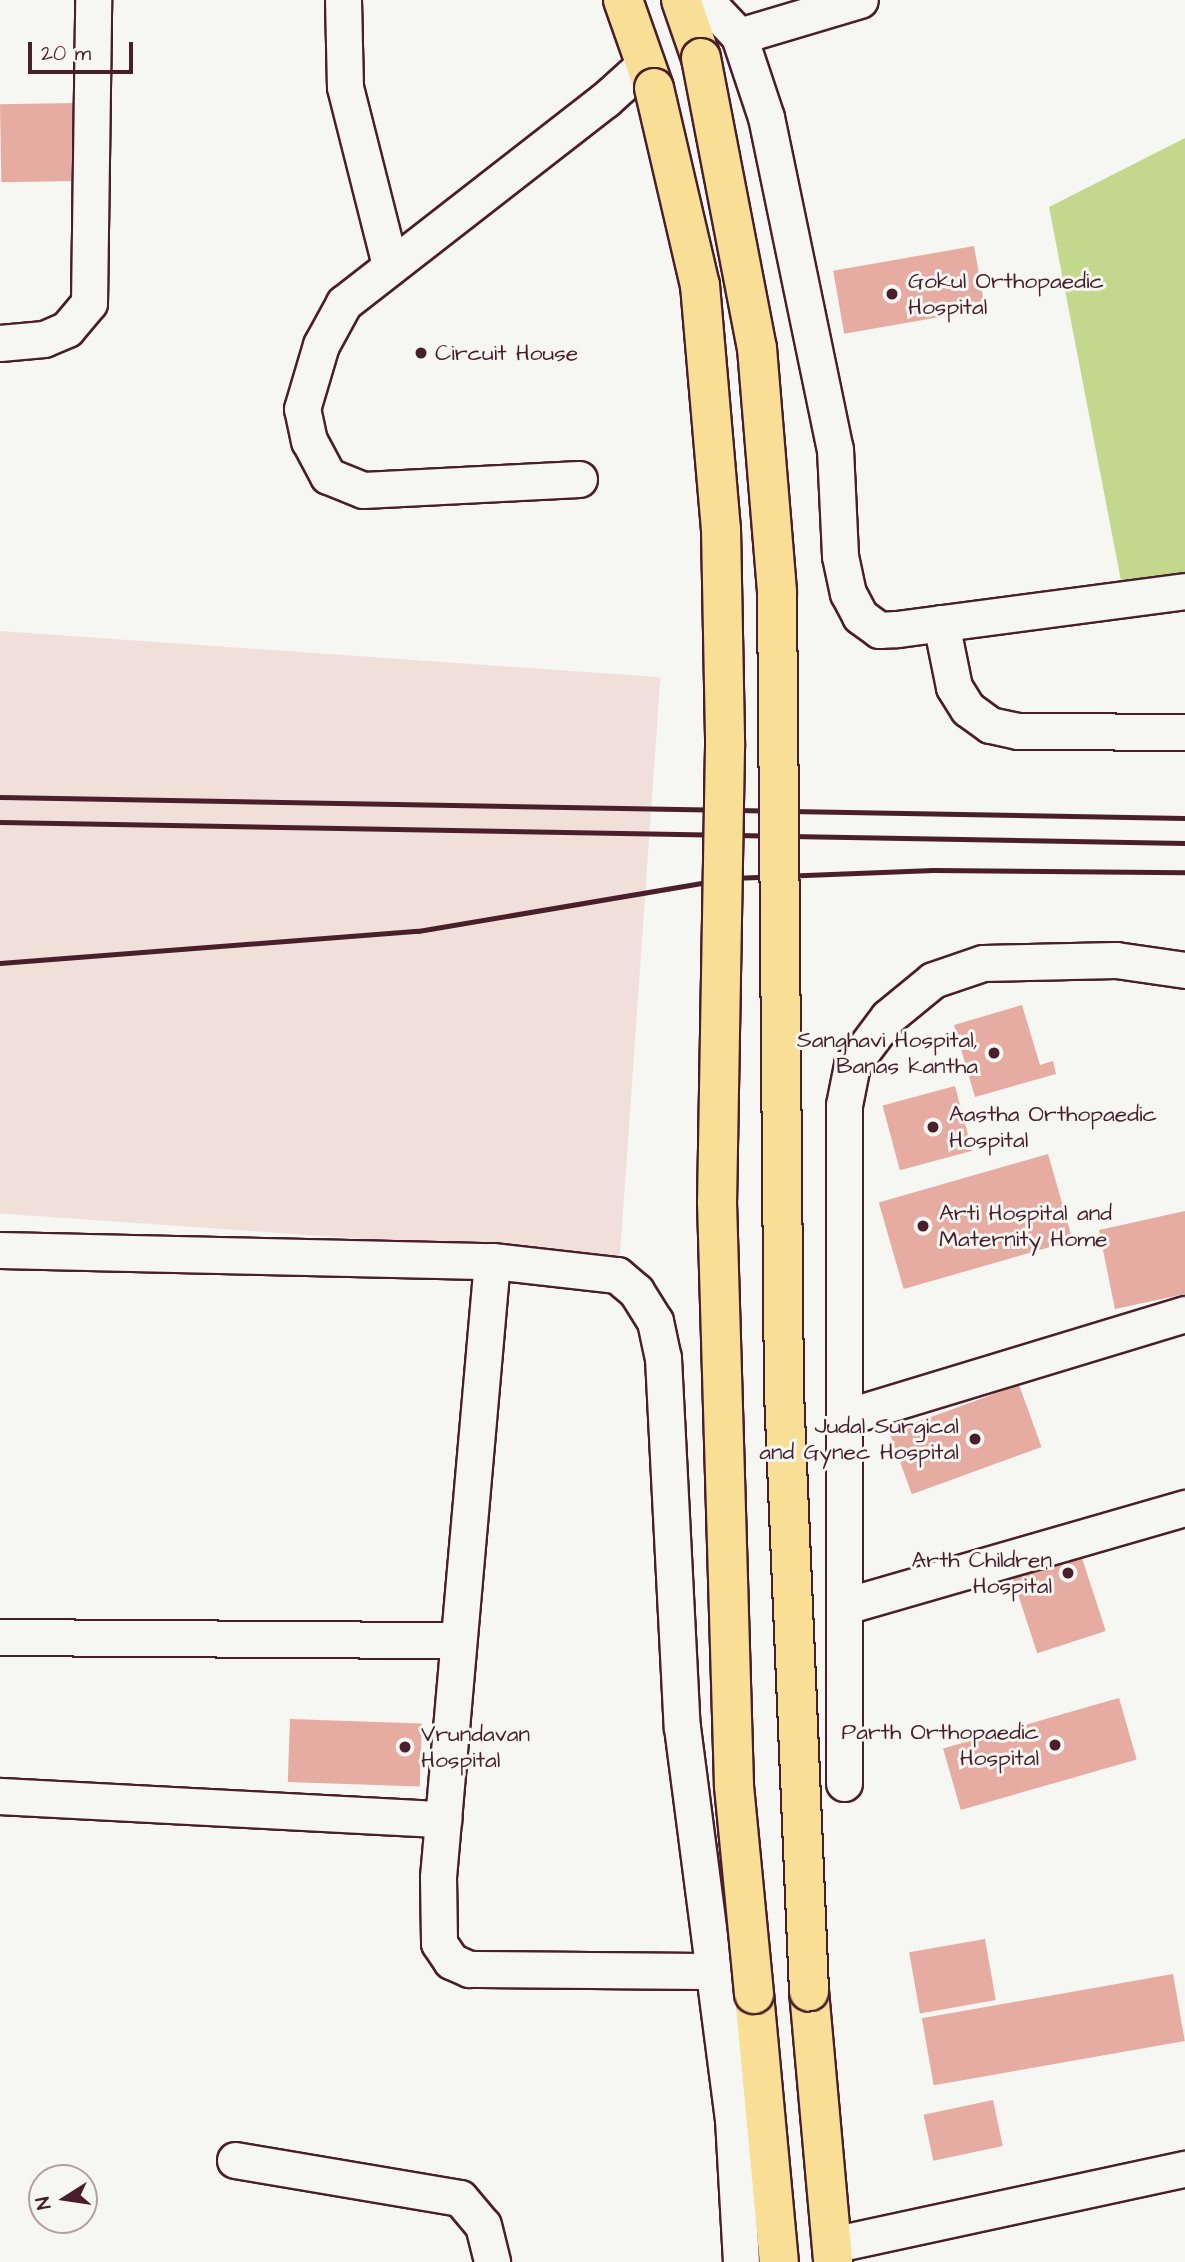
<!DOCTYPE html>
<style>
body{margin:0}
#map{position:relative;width:1185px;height:2262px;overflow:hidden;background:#f6f6f2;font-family:"Architects Daughter",sans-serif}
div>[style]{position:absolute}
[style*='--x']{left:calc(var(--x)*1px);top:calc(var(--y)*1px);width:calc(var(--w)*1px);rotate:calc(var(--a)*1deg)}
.built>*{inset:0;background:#f1e0da;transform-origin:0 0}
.green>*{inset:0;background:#c4d88d}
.building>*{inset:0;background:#e6aca2;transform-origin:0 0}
.roads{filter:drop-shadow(2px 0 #4a1f2b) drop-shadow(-2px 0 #4a1f2b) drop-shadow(0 2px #4a1f2b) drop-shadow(0 -2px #4a1f2b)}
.street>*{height:35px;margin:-17.5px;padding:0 17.5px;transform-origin:17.5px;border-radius:17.5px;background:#f6f6f2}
.primary>*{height:38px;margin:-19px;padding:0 19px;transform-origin:19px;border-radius:19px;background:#f9df96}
.rail>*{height:5px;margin:-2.5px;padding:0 2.5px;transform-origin:2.5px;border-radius:2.5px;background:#4a1f2b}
.bridges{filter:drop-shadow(2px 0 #4a1f2b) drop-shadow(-2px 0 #4a1f2b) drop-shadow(0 2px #4a1f2b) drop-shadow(0 -2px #4a1f2b)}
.primary-bridge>*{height:38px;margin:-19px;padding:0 19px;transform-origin:19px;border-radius:19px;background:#f9df96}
.dots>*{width:19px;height:19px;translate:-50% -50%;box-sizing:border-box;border:4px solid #f6f6f2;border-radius:50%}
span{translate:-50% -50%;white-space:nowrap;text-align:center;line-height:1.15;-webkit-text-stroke:6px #f6f6f2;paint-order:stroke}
.poi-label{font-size:23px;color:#4a1f2b}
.left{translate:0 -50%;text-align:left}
.right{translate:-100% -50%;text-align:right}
.north{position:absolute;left:28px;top:2164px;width:70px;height:70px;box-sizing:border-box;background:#f6f6f2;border:2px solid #b1a0a2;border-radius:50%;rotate:258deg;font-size:19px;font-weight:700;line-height:28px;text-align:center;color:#4a1f2b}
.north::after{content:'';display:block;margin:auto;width:24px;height:32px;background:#4a1f2b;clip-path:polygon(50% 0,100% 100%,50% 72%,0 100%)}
.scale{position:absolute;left:28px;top:42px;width:105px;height:32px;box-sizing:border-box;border:4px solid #4a1f2b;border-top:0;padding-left:9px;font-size:21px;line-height:24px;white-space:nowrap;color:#4a1f2b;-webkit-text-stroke:5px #f6f6f2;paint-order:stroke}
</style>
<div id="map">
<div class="built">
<div style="left:0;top:631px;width:662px;height:581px;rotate:4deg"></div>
</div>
<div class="green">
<div style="clip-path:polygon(1185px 138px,1185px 585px,1123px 591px,1049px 207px)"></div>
</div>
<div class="building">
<div style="left:75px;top:103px;width:78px;height:75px;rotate:89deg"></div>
<div style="left:974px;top:246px;width:64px;height:143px;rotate:80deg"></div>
<div style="clip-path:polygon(1022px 1005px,1040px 1065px,1053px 1061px,1056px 1074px,975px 1097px,954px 1025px)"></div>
<div style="left:955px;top:1086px;width:67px;height:75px;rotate:75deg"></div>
<div style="left:1048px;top:1154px;width:90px;height:176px;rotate:74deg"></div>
<div style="clip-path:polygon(1185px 1211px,1185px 1294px,1115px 1309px,1099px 1230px)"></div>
<div style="left:1019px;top:1385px;width:66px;height:138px;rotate:70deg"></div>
<div style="left:1081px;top:1555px;width:80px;height:72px;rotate:72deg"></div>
<div style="left:1119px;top:1698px;width:64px;height:183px;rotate:74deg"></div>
<div style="left:290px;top:1719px;width:132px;height:63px;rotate:2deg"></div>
<div style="left:985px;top:1939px;width:62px;height:77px;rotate:80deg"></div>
<div style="left:1173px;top:1974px;width:68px;height:255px;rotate:80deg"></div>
<div style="left:993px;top:2100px;width:47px;height:71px;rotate:78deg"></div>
</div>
<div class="roads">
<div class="street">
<div style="--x:343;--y:0;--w:87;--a:88.7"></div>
<div style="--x:345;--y:87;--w:184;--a:75.8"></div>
<div style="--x:705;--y:0;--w:50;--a:46.6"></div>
<div style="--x:739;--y:36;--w:85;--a:71.6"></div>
<div style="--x:766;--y:117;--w:339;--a:78.3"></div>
<div style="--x:835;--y:449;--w:107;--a:87.3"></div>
<div style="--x:840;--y:556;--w:38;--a:78"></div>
<div style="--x:848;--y:593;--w:26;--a:62"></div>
<div style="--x:860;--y:616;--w:24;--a:36"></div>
<div style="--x:879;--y:630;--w:18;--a:-3"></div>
<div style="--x:897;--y:629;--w:290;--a:-7.5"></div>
<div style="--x:739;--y:36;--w:126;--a:-16.6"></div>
<div style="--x:0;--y:343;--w:44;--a:-5.2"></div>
<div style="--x:44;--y:339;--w:25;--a:-23"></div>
<div style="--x:67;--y:329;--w:34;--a:-50"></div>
<div style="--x:89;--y:303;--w:303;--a:-89.2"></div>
<div style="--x:579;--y:479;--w:216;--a:177.1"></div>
<div style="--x:363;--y:490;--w:38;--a:-158"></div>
<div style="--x:328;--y:476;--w:40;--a:-118"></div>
<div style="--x:309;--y:441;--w:33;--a:-102"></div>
<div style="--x:302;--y:409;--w:67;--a:-73.5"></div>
<div style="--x:321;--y:345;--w:48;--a:-61.3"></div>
<div style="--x:344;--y:303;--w:331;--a:-37.9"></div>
<div style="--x:605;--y:100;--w:54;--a:-42"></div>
<div style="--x:941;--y:623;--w:65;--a:78.5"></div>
<div style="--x:954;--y:687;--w:26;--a:58"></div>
<div style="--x:968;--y:709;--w:27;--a:36"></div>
<div style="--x:990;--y:725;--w:29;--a:12"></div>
<div style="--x:1018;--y:731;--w:167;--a:0.3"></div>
<div style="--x:0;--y:1250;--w:492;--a:1.3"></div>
<div style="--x:492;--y:1261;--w:126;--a:6.4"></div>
<div style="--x:617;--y:1275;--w:25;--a:40"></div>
<div style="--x:636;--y:1291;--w:36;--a:58"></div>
<div style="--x:655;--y:1321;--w:38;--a:78"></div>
<div style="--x:663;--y:1358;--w:369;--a:87.1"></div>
<div style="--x:682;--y:1727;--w:395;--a:82.6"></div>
<div style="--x:733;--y:2119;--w:143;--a:86.8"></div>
<div style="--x:492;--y:1261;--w:618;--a:95.01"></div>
<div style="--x:438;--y:1877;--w:66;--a:89.1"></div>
<div style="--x:439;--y:1943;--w:22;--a:56"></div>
<div style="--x:451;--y:1961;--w:20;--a:24"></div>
<div style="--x:469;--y:1969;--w:242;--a:0.5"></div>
<div style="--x:846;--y:1417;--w:354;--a:-16.9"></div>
<div style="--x:845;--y:1606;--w:354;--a:-16.1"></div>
<div style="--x:0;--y:1637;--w:458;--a:0.4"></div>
<div style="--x:844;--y:1783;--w:678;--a:-90"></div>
<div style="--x:844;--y:1105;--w:41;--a:-78.7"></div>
<div style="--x:852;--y:1065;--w:60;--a:-53.1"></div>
<div style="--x:888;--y:1017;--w:58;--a:-39.4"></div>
<div style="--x:933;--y:980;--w:53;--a:-18.8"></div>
<div style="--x:983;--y:963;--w:133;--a:-1.3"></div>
<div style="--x:1116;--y:960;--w:70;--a:8.2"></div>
<div style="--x:0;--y:1796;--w:444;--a:3"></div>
<div style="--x:235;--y:2160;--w:228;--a:9.6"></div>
<div style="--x:460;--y:2198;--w:35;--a:50"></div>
<div style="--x:483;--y:2225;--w:38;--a:76"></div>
<div style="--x:832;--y:2245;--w:361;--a:-12.2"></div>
</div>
<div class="primary">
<div style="--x:623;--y:0;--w:93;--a:70.6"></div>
<div style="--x:681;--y:0;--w:61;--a:71"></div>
<div style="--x:809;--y:1991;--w:272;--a:84.9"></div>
<div style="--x:754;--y:1994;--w:269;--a:84.7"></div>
</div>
</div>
<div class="rail">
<div style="--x:0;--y:797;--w:1185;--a:1.02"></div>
<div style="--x:0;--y:822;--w:1185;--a:1.02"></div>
<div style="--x:0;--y:963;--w:419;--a:-4.4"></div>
<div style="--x:418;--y:931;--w:319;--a:-9.6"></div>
<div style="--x:733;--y:878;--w:200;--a:-2.3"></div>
<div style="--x:933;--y:870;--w:252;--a:0.5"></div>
</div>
<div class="bridges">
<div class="primary-bridge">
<div style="--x:701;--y:58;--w:295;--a:79.1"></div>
<div style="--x:757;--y:348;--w:246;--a:85.3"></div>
<div style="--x:777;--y:593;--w:799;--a:89.5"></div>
<div style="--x:784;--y:1392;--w:600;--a:87.61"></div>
<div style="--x:654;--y:88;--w:202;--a:76.9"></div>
<div style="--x:700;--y:285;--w:245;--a:85.1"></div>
<div style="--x:721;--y:529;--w:218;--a:88.9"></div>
<div style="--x:725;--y:747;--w:455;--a:91"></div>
<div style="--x:717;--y:1202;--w:584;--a:88.33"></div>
<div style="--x:734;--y:1786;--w:209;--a:84.5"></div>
</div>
</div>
<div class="dots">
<div style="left:892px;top:294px;background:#4a1f2b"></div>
<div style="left:421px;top:353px;background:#4a1f2b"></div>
<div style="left:994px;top:1053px;background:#4a1f2b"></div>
<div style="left:933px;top:1127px;background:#4a1f2b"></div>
<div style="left:923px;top:1226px;background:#4a1f2b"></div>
<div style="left:975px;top:1439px;background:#4a1f2b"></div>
<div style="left:1068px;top:1573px;background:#4a1f2b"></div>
<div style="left:1055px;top:1745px;background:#4a1f2b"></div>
<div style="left:405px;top:1747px;background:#4a1f2b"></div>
</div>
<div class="poi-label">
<span class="left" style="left:908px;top:294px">Gokul Orthopaedic<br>Hospital</span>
<span class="left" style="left:435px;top:353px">Circuit House</span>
<span class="right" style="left:978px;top:1053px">Sanghavi Hospital,<br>Banas kantha</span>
<span class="left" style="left:949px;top:1127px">Aastha Orthopaedic<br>Hospital</span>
<span class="left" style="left:939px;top:1226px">Arti Hospital and<br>Maternity Home</span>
<span class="right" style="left:959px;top:1439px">Judal Surgical<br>and Gynec Hospital</span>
<span class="right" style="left:1052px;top:1573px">Arth Children<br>Hospital</span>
<span class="right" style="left:1039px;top:1745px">Parth Orthopaedic<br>Hospital</span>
<span class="left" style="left:421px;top:1747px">Vrundavan<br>Hospital</span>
</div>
<div class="north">N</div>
<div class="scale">20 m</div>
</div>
